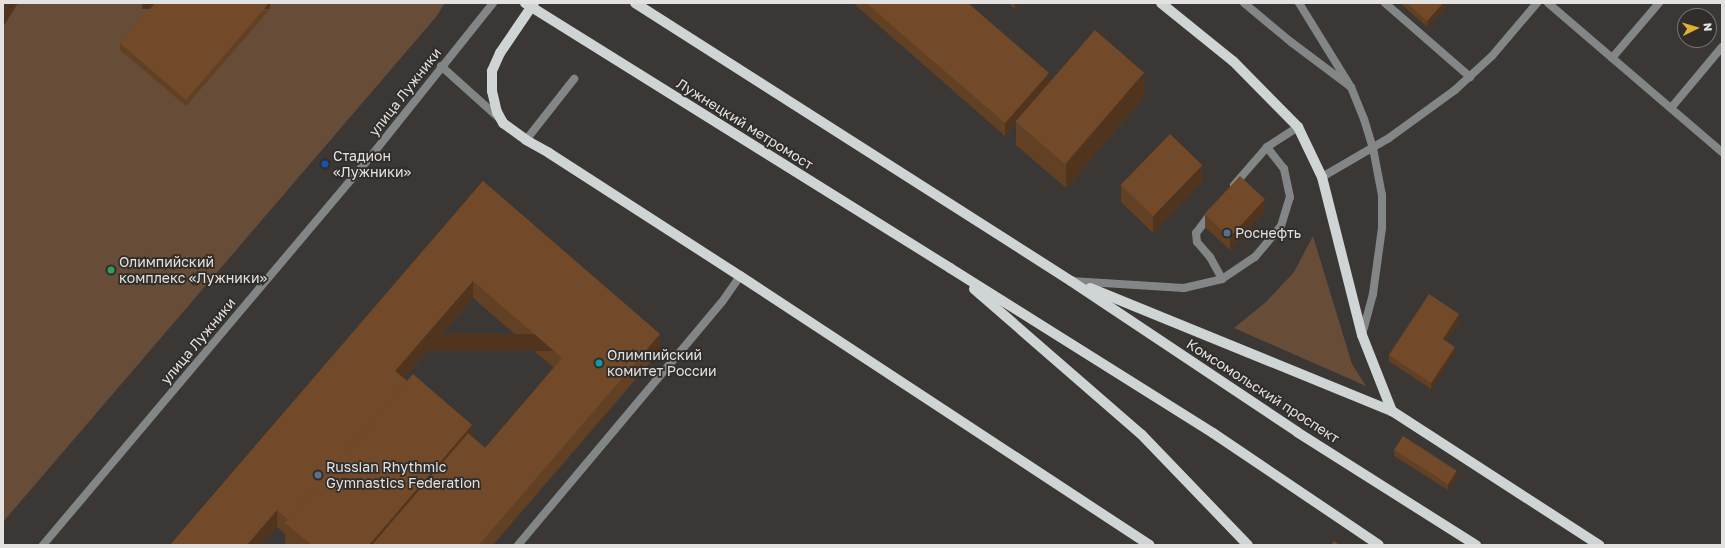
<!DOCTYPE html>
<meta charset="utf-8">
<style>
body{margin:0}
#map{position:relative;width:1725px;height:548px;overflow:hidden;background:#3a3734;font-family:"Golos Text",sans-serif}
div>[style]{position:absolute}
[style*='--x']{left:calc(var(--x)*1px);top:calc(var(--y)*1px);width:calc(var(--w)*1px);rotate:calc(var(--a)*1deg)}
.green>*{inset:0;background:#674c38}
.service>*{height:8px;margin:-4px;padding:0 4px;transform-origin:4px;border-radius:4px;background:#838686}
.minor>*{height:8px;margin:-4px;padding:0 4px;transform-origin:4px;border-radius:4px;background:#838686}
.primary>*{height:10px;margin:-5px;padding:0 5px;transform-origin:5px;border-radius:5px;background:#cfd4d4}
.primary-bridge>*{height:10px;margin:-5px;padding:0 5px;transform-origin:5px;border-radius:5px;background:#cfd4d4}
.wall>*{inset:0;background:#624024}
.shaded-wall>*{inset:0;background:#50341d;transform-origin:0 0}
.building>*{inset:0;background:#724a2a;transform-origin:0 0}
.dots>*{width:11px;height:11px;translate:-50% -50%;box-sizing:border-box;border:2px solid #302d2a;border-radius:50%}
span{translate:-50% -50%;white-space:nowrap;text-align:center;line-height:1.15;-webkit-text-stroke:3.5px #302d2a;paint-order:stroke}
.street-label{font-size:14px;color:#e4e2e0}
.poi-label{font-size:14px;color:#e4e2e0}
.left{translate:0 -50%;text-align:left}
.frame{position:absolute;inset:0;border:4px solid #e4e2e0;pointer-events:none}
.north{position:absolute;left:1677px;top:8px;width:40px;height:40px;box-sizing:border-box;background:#302d2a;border:1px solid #787573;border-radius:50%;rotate:85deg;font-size:11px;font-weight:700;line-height:16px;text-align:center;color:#e4e2e0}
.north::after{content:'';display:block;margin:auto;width:14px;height:18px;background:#ddb133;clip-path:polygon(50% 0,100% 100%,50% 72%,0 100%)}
</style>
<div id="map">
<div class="green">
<div style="clip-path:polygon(3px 3px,445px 3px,436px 17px,3px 522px)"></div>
<div style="clip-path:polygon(1313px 236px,1352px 364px,1366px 386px,1234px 328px,1266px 302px,1294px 272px)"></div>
</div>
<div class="service">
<div style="--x:1244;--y:3;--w:61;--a:39.7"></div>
<div style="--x:1291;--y:42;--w:75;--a:36.9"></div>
<div style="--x:1351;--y:87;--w:35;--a:68"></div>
<div style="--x:1364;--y:119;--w:30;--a:73"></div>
<div style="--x:1373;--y:148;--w:48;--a:79.2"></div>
<div style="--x:1382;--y:195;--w:33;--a:90"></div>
<div style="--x:1382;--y:228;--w:67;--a:97.8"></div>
<div style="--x:1373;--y:294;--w:42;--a:105"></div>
<div style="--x:1299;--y:3;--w:95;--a:58.3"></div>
<div style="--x:1385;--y:3;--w:113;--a:41"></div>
<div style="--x:1548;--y:3;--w:229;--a:40.6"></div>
<div style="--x:1612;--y:58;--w:72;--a:-49.5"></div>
<div style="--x:1671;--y:108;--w:80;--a:-50.1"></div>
<div style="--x:526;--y:140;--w:78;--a:-51.8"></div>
<div style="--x:1322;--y:177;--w:78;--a:-30.2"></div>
<div style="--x:1389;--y:138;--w:82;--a:-36"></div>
<div style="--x:1455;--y:90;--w:50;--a:-42.6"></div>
<div style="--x:1492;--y:56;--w:70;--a:-49.7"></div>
<div style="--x:1234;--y:185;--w:50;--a:-49"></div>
<div style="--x:1267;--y:147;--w:37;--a:-33"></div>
<div style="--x:1212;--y:212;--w:26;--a:127"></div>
<div style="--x:1196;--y:233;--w:9;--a:84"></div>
<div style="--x:1197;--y:242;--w:20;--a:49"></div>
<div style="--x:1210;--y:257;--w:25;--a:61"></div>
<div style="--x:1071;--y:281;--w:113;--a:3.5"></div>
<div style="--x:1184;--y:288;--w:39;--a:-13"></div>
<div style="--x:1222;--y:279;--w:40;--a:-34"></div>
<div style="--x:1255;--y:257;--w:40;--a:-50"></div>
<div style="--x:1281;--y:226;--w:30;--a:-73"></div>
<div style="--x:1290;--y:197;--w:29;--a:-102"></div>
<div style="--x:1284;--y:169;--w:28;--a:-128"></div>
<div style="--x:518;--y:545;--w:317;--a:-50"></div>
<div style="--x:722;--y:302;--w:32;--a:-55"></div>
</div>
<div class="minor">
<div style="--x:441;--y:66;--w:79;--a:41.9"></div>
<div style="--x:43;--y:545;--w:509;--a:-49.86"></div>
<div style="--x:371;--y:156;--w:196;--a:-51.4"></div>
</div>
<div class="primary">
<div style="--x:534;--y:3;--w:60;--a:124.2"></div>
<div style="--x:500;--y:53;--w:20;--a:114"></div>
<div style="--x:492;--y:71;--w:20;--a:90"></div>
<div style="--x:492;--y:91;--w:22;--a:77"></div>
<div style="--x:497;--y:112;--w:13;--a:61"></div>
<div style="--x:503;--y:123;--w:29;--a:36"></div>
<div style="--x:526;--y:140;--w:26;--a:29"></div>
<div style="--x:549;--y:153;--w:227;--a:32.8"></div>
<div style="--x:740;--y:276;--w:490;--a:33.3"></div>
<div style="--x:635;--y:3;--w:517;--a:32.52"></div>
<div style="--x:1071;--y:281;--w:272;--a:33.7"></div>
<div style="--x:1297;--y:432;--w:212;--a:32.3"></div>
<div style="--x:1161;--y:3;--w:92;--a:38.9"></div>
<div style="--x:1233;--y:61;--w:93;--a:45.4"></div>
<div style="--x:1298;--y:127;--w:55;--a:64.4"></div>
<div style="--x:1322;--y:177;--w:163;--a:75.8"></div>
<div style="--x:1362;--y:335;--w:82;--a:68.5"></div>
<div style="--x:950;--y:268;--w:310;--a:32.1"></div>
<div style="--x:1213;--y:433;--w:200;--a:34"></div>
<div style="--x:1090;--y:288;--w:326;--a:22.2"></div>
<div style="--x:1392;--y:411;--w:247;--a:32.9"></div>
<div style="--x:974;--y:289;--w:221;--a:41"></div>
<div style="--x:1141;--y:434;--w:154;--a:46.1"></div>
</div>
<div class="primary-bridge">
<div style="--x:525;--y:3;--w:501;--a:31.94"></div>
</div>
<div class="wall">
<div style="clip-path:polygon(853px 3px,968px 3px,1049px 83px,1144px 97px,1066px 188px,1016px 145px,1016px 123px,1005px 136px)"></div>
<div style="clip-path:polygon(1008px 3px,1019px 3px,1015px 9px)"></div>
<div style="clip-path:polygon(1400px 3px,1449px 3px,1427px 27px)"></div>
<div style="clip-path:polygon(270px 9px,186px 106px,120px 50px,120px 43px)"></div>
<div style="clip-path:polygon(evenodd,483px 181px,660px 351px,493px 545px,288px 545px,285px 543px,285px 534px,277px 527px,170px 545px,483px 181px,473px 298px,554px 368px,485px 448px,404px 378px,473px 298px)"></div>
<div style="clip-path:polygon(1202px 182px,1153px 233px,1121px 202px,1121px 185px)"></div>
<div style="clip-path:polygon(1265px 211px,1230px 250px,1205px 227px,1205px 214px)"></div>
<div style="clip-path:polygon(1459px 321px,1446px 341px,1455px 353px,1431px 389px,1389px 361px,1389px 355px)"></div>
<div style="clip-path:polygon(1394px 449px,1457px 478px,1448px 490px,1394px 456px)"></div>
</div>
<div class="shaded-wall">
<div style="clip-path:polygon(5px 3px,18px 3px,3px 27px,3px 7px)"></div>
<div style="left:270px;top:3px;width:6px;height:128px;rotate:90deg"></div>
<div style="clip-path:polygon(1015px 3px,1019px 3px,1015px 9px)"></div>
<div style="clip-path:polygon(1443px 3px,1449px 3px,1427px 27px,1427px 21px)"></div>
<div style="clip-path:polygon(1049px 73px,1049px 85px,1016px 121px,1016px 123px,1005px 136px,1005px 123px)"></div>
<div style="clip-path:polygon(1144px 73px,1144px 97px,1066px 188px,1066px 164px)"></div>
<div style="clip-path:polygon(1202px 165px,1202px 182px,1153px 233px,1153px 216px)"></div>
<div style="clip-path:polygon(1265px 199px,1265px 211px,1230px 250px,1230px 237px)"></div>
<div style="clip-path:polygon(473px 281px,473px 298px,395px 388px,395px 371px)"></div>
<div style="clip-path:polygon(1459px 314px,1459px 321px,1443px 345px,1443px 339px)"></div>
<div style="left:660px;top:334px;width:17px;height:278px;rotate:90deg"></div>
<div style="clip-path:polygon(1455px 347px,1455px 353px,1431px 389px,1431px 383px)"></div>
<div style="clip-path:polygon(472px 425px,472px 445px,386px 545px,369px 545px)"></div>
<div style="clip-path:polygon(1457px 471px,1457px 478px,1448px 490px,1448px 484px)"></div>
<div style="clip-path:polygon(277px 510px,277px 527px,261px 545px,247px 545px)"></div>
</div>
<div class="building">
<div style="clip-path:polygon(155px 3px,269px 3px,186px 100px,120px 43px)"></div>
<div style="clip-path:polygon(866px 3px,968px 3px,1049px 73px,1005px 123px)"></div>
<div style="clip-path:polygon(1407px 3px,1443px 3px,1427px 21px)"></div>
<div style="left:1095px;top:30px;width:65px;height:121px;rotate:41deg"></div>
<div style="left:1170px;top:134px;width:45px;height:71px;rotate:44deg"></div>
<div style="left:1240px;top:176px;width:34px;height:52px;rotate:43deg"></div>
<div style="clip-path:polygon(483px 181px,660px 334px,479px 545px,372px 545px,468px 433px,485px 448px,562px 358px,473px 281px,395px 371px,407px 381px,288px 520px,277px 510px,247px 545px,170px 545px)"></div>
<div style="clip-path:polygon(1429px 294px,1459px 314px,1443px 339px,1455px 347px,1431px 383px,1389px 355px)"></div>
<div style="clip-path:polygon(413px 374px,472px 425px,369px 545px,312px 545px,285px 523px)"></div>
<div style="left:1403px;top:436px;width:64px;height:16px;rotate:33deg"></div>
<div style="clip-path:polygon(1334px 541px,1340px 545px,1331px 545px)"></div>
</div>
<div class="dots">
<div style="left:325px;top:164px;background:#1a4fb4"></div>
<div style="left:1227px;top:233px;background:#5c6f8a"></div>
<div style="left:111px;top:270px;background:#2e9e5b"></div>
<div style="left:599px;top:363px;background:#0f9aa8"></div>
<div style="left:318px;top:475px;background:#5c6f8a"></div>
</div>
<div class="street-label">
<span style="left:405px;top:92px;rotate:-52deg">улица Лужники</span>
<span style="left:745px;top:124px;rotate:32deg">Лужнецкий метромост</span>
<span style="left:198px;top:341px;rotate:-50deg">улица Лужники</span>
<span style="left:1263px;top:391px;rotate:33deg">Комсомольский проспект</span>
</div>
<div class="poi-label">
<span class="left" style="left:333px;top:164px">Стадион<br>«Лужники»</span>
<span class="left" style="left:1235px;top:233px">Роснефть</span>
<span class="left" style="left:119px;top:270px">Олимпийский<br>комплекс «Лужники»</span>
<span class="left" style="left:607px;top:363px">Олимпийский<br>комитет России</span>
<span class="left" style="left:326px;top:475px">Russian Rhythmic<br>Gymnastics Federation</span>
</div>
<div class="frame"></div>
<div class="north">N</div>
</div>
